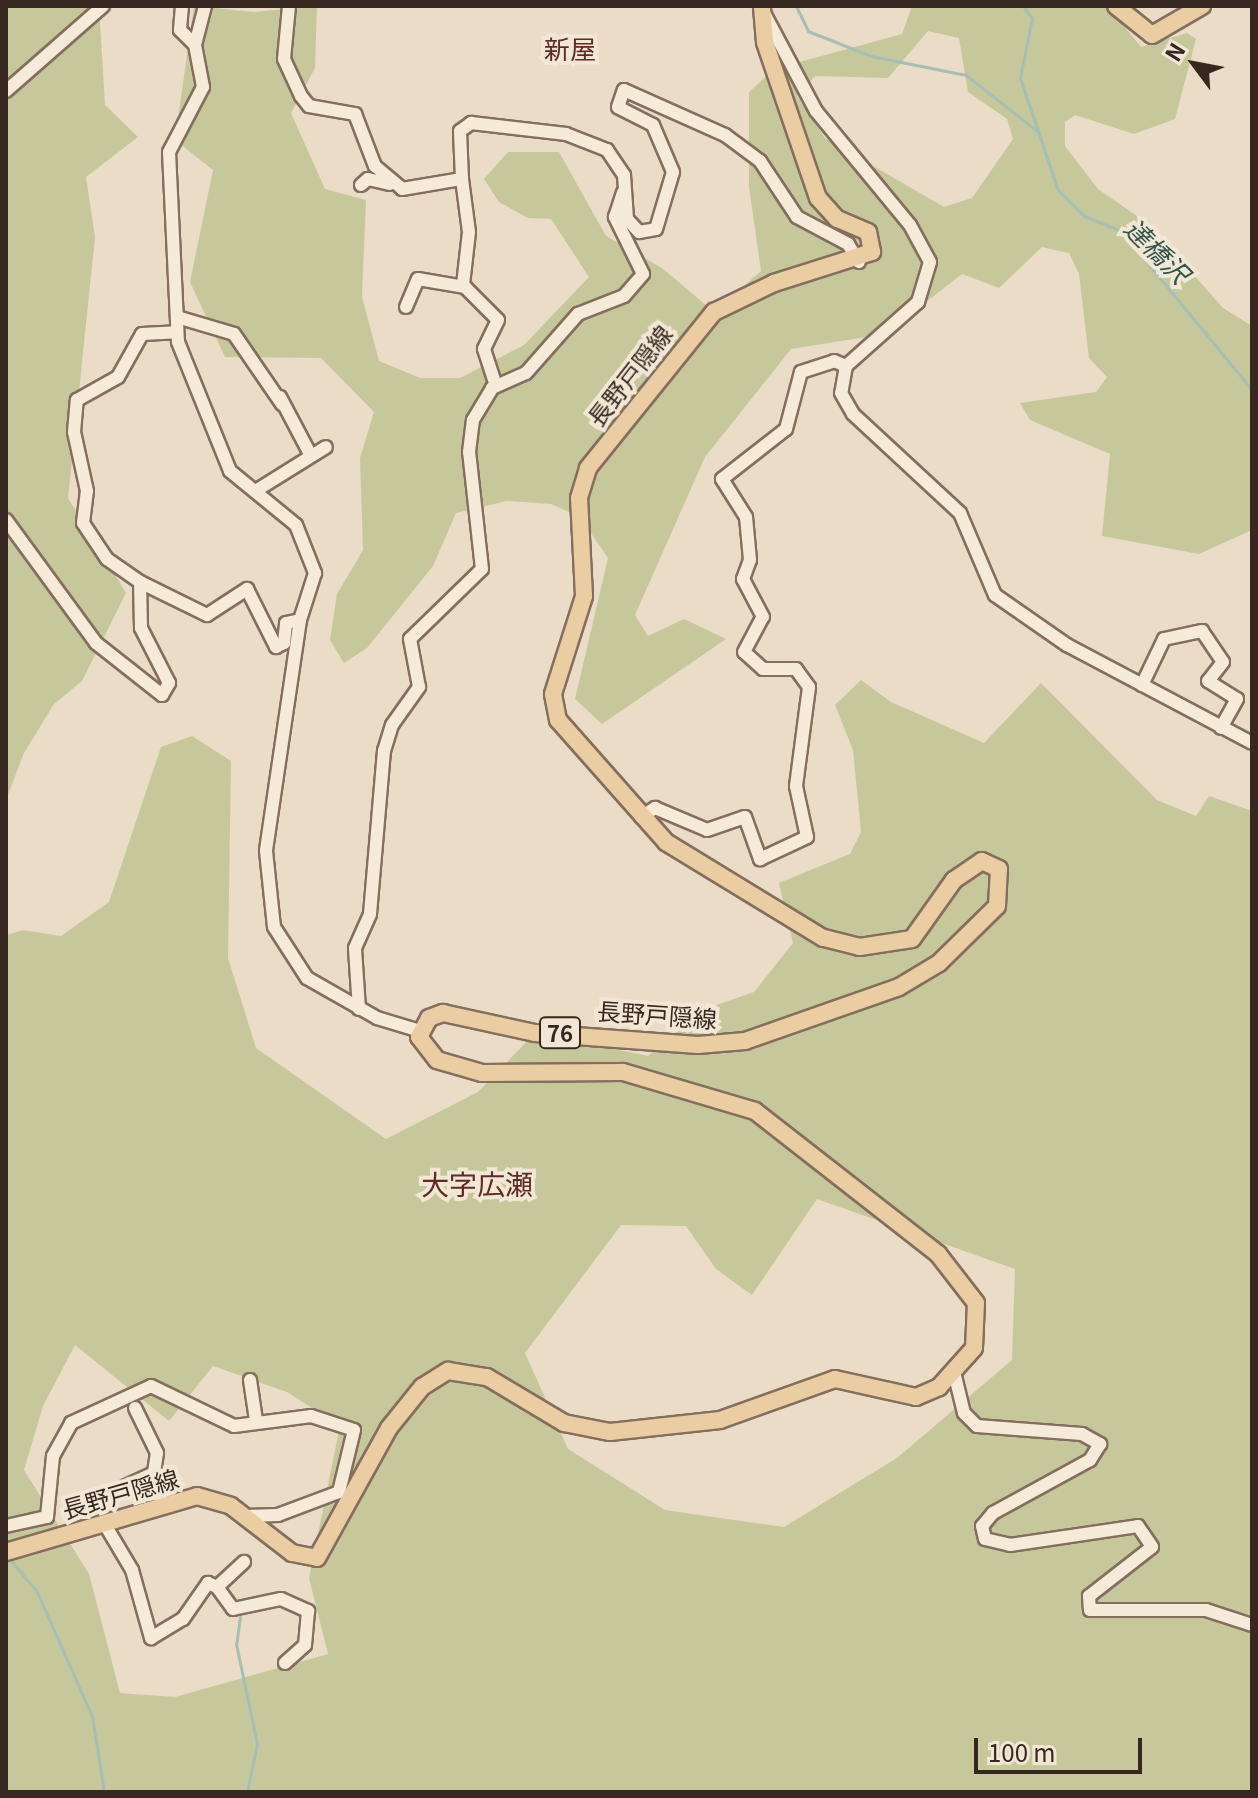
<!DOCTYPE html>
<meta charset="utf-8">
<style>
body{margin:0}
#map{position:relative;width:1258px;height:1798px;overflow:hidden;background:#eadcc6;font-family:Georgia,"Noto Sans JP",serif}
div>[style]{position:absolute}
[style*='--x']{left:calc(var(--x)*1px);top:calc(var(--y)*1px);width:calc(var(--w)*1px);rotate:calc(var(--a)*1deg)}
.green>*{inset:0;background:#c6c89b}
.stream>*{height:3px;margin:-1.5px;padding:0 1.5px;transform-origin:1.5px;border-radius:1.5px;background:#a7beb5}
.roads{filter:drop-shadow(2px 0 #846e5e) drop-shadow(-2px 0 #846e5e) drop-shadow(0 2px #846e5e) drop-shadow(0 -2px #846e5e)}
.minor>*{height:12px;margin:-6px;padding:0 6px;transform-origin:6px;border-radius:6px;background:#f6ead9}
.major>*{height:16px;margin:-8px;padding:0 8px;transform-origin:8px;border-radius:8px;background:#eacda2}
span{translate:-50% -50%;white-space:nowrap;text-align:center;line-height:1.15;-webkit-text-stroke:8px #f2e7d5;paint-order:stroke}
.shield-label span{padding:2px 6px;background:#f2e7d5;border:2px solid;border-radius:6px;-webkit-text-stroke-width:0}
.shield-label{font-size:22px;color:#362820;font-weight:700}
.street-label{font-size:24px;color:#362820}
.neighbourhood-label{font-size:26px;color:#5e2a23}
.water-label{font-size:26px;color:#31544e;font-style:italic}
.quarter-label{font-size:28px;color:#5e2a23}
.frame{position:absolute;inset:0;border:8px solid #362820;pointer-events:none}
.north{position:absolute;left:1154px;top:24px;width:80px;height:80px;-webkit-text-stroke:6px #f2e7d5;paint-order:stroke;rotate:302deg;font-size:22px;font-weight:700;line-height:32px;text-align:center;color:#362820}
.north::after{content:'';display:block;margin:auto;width:28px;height:36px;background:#362820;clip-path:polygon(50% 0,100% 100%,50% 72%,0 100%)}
.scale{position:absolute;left:974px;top:1738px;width:168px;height:36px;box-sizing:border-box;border:4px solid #362820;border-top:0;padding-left:10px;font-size:24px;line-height:28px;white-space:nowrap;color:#362820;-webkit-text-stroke:6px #f2e7d5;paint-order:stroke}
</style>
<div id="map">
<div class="green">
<div style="clip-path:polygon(6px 6px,99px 6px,105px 105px,138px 137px,86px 177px,95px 237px,68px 498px,126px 593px,82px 681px,54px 704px,24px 753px,6px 800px)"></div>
<div style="clip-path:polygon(evenodd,194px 6px,254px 12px,317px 6px,315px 68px,291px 113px,325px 189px,366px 200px,362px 297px,379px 361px,420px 378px,460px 378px,524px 345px,589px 277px,551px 219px,528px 218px,499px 202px,484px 179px,508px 152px,559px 152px,606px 236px,662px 268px,714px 312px,761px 271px,749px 187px,749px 92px,774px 69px,902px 34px,912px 6px,1118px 6px,1113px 13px,1141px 47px,1187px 33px,1196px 39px,1175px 119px,1134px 134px,1075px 115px,1065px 122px,1065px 146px,1098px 189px,1150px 225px,1223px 308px,1252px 326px,1252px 530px,1199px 554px,1102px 536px,1110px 454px,1030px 420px,1020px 403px,1096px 392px,1107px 377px,1089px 358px,1079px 274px,1069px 253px,1042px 247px,999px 288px,962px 274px,885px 334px,791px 349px,705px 457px,635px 615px,648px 636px,684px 619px,726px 639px,602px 724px,575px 699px,608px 558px,580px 517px,551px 504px,507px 501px,456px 513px,433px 566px,367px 648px,344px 663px,330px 640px,337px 594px,363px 550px,360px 458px,374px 412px,321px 358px,225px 357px,190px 282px,213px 170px,175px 140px,194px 6px,928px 31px,959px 38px,968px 92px,1007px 119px,1013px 139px,972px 198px,944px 207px,825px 138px,797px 96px,815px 76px,888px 78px,928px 31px)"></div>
<div style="clip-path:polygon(evenodd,861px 680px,891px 702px,984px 743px,1041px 683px,1157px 800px,1196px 816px,1209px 796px,1252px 811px,1252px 1792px,6px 1792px,6px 935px,23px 930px,61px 936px,109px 902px,161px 747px,192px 736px,231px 761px,228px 958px,256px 1048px,386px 1139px,478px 1092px,535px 1033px,648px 1056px,702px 1010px,754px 992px,793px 943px,779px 883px,850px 854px,861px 832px,853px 750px,835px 705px,861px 680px,817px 1199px,1015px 1269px,1012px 1360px,897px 1458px,784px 1527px,665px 1510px,568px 1449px,525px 1353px,621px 1225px,686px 1226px,716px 1269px,752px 1295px,817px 1199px,861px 680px,75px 1345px,169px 1421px,213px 1366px,287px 1392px,340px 1426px,309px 1578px,328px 1654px,175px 1697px,120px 1693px,89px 1574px,24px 1470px,43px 1406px,75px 1345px)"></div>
</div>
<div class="stream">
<div style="--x:796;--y:6;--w:28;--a:64"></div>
<div style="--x:808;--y:31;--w:68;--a:21.6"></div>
<div style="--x:871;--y:56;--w:97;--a:11.3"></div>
<div style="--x:966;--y:75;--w:90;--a:38.3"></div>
<div style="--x:1023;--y:6;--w:15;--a:53"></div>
<div style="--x:1032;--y:18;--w:61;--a:101.3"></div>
<div style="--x:1020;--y:78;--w:118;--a:71.3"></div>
<div style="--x:1058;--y:190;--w:37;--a:45"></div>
<div style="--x:1084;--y:216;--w:40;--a:22"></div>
<div style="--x:1121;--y:231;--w:206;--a:50.5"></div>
<div style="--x:12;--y:1562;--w:39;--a:50"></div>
<div style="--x:37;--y:1592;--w:136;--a:66.1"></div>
<div style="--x:92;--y:1716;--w:77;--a:81"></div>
<div style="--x:240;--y:1617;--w:27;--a:98"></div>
<div style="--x:236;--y:1644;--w:102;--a:78.1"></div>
<div style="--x:257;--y:1744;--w:49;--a:101.8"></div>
</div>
<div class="roads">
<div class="minor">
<div style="--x:182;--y:6;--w:24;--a:95"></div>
<div style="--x:180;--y:30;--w:21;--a:45"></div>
<div style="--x:205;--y:6;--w:40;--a:104.4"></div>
<div style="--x:195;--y:45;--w:43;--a:79.2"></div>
<div style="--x:203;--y:87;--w:73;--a:117.6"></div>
<div style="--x:169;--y:152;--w:190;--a:87.3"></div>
<div style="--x:178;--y:342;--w:139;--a:68"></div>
<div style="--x:230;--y:471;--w:85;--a:39.3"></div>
<div style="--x:296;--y:525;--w:52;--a:68.4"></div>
<div style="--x:315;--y:573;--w:49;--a:107.7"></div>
<div style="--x:300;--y:620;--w:233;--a:98.4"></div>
<div style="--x:266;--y:851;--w:76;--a:84"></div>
<div style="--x:274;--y:927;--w:61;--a:57.1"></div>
<div style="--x:307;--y:978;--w:81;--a:29.7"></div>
<div style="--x:377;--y:1018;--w:45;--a:16.8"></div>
<div style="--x:289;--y:6;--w:53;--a:95.4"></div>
<div style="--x:284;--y:59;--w:41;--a:65.3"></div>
<div style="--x:301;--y:96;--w:13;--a:51"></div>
<div style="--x:309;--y:106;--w:47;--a:9.9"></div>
<div style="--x:355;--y:114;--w:56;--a:69"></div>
<div style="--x:375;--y:166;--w:35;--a:40"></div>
<div style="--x:402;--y:189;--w:61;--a:-9.5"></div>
<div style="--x:462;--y:179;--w:48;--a:-92.4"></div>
<div style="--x:460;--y:131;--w:14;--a:-36"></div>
<div style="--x:471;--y:123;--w:96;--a:6.6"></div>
<div style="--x:566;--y:134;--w:44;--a:21.3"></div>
<div style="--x:607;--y:150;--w:30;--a:56"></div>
<div style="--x:624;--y:175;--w:44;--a:86.1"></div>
<div style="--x:627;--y:219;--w:18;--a:47"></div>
<div style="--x:639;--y:232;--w:17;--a:-10"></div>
<div style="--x:656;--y:229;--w:59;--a:-73.4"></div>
<div style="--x:673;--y:172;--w:51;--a:-113.1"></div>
<div style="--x:653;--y:125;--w:39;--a:-153"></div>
<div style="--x:618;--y:107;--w:18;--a:-71"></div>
<div style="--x:624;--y:90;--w:111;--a:24"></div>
<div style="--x:725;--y:135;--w:44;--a:36.6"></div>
<div style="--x:760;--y:161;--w:67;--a:56.5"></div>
<div style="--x:797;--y:217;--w:58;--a:27.9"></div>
<div style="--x:848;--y:244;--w:21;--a:59"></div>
<div style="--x:763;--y:11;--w:113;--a:62.1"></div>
<div style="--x:816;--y:111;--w:148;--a:50.5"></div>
<div style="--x:910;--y:225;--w:42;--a:61.6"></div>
<div style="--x:930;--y:262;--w:42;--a:106.7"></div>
<div style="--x:918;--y:302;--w:96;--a:138.4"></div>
<div style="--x:846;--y:366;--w:27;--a:100"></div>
<div style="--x:841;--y:393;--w:24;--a:60"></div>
<div style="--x:853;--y:414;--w:146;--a:42.8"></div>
<div style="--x:960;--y:513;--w:89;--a:66.9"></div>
<div style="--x:995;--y:595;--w:88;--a:34.8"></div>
<div style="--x:1067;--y:645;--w:209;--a:27.9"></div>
<div style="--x:6;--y:91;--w:129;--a:-41.2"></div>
<div style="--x:462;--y:179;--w:53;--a:82.5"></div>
<div style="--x:469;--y:232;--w:53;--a:96.5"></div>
<div style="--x:463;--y:285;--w:49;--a:45"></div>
<div style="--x:498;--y:320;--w:32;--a:116"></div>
<div style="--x:484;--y:349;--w:39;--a:72"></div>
<div style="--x:361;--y:185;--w:9;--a:-41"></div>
<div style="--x:368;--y:179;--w:22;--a:13"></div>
<div style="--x:406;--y:307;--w:30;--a:-67"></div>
<div style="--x:418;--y:279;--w:48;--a:9.7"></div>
<div style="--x:177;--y:317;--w:59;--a:16.6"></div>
<div style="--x:234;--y:334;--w:85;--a:55.6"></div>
<div style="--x:280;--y:397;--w:64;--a:62.2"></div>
<div style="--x:257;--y:490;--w:81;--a:-31.9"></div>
<div style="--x:6;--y:520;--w:152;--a:53.8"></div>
<div style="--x:96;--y:643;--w:84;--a:38.2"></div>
<div style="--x:162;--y:695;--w:14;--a:-60"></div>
<div style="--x:169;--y:683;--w:62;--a:-117"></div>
<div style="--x:141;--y:628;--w:46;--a:-91.2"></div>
<div style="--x:140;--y:582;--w:75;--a:26.2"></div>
<div style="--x:207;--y:615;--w:48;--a:-33"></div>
<div style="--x:247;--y:589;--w:65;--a:63.4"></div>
<div style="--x:276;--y:647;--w:9;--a:-27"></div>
<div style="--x:284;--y:643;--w:20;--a:-84"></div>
<div style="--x:286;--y:623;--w:14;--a:-12"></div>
<div style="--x:140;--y:582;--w:40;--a:-145.1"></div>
<div style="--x:107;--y:559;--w:43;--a:-123.7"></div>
<div style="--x:83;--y:523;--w:32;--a:-83"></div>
<div style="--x:87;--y:491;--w:60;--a:-102.4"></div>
<div style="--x:74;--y:432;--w:32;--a:-85"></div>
<div style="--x:77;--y:400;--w:47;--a:-29.3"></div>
<div style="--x:118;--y:377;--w:49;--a:-60.8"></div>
<div style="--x:142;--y:334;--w:35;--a:-3"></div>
<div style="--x:1142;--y:685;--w:51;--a:-64.4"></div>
<div style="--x:1164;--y:639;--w:39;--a:-12"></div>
<div style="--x:1202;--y:631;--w:37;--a:56"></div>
<div style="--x:1223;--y:662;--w:24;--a:128"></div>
<div style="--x:1208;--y:681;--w:34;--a:32"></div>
<div style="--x:1237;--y:699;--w:33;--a:119"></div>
<div style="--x:641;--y:817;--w:17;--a:-33"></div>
<div style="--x:655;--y:808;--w:56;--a:22.9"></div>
<div style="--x:707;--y:830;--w:40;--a:-18.9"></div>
<div style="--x:745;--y:817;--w:45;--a:70.3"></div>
<div style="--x:760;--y:859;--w:52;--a:-25.1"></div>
<div style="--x:807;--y:837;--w:52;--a:-102.2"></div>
<div style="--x:796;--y:786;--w:100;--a:-82.5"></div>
<div style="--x:809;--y:687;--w:22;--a:-126"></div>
<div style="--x:796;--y:669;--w:33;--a:180"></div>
<div style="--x:763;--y:669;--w:25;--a:-138"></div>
<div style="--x:744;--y:652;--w:40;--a:-62"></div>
<div style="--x:763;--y:617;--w:43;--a:-117.8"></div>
<div style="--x:743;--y:579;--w:20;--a:-70"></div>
<div style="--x:750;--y:560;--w:43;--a:-95.3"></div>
<div style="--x:746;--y:517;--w:45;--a:-122.3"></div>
<div style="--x:722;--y:479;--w:81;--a:-38"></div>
<div style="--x:786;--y:429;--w:59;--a:-75.3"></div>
<div style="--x:801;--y:372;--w:35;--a:-18"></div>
<div style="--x:834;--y:361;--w:13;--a:23"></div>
<div style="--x:359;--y:1009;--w:61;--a:-93.8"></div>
<div style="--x:355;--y:948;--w:37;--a:-66"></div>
<div style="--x:370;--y:914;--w:164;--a:-85.1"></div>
<div style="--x:384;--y:751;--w:27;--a:-73"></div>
<div style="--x:392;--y:725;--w:47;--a:-54.6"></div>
<div style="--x:419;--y:687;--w:49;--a:-100.6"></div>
<div style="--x:410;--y:639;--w:100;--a:-44.2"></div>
<div style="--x:482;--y:569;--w:118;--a:-96.3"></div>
<div style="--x:469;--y:452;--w:32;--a:-83"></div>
<div style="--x:473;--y:420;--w:37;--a:-59"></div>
<div style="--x:492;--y:388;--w:37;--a:-24"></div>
<div style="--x:526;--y:373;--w:79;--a:-48.6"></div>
<div style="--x:578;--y:314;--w:49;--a:-21.4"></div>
<div style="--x:624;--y:296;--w:29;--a:-49"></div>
<div style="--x:643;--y:274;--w:64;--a:-116.2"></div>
<div style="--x:615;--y:217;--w:26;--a:-72"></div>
<div style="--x:954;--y:1372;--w:42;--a:76.3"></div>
<div style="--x:964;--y:1413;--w:18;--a:45"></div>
<div style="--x:977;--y:1426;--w:105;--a:4.4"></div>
<div style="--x:1082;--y:1434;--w:21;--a:29"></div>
<div style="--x:1100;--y:1444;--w:19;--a:122"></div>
<div style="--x:1090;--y:1460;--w:111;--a:151.3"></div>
<div style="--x:993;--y:1513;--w:17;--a:130"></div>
<div style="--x:982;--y:1526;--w:13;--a:77"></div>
<div style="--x:985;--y:1539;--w:26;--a:13"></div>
<div style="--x:1010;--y:1545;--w:129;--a:-8.4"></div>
<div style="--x:1138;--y:1526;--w:25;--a:56"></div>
<div style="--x:1152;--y:1547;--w:80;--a:142.1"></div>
<div style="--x:1089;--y:1596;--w:14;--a:86"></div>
<div style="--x:1090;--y:1610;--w:116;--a:0"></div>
<div style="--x:1206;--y:1610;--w:48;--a:18.1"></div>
<div style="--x:250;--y:1380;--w:40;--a:81.5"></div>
<div style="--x:135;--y:1408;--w:50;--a:63.9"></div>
<div style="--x:157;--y:1453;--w:20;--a:99"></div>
<div style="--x:126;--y:1486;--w:31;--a:-25"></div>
<div style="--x:154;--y:1473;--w:32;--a:74"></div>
<div style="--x:104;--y:1523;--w:55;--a:59.2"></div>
<div style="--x:132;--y:1570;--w:71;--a:74.4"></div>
<div style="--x:151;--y:1638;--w:37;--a:-31"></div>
<div style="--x:183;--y:1619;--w:44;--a:-55.2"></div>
<div style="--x:208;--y:1583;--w:10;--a:24"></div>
<div style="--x:217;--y:1587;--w:37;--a:-43"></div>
<div style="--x:6;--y:1526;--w:42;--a:-12.4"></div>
<div style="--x:47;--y:1517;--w:61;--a:-84.4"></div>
<div style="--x:53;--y:1456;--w:38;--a:-61"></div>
<div style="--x:71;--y:1423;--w:88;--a:-24.8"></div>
<div style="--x:151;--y:1386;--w:92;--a:25.7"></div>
<div style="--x:234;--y:1426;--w:78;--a:-7.4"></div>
<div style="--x:311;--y:1416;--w:45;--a:18"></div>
<div style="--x:354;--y:1430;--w:64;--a:103.6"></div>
<div style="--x:339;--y:1492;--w:65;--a:159.3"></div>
<div style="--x:278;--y:1515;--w:32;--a:178"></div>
<div style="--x:217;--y:1587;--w:27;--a:54"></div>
<div style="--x:233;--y:1609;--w:49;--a:-11.8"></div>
<div style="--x:281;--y:1599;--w:30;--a:24"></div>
<div style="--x:308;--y:1611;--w:34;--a:95"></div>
<div style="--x:305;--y:1645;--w:27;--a:138"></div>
</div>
<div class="major">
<div style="--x:1116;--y:6;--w:46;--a:38.9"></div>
<div style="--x:1152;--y:35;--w:58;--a:-30.1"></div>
<div style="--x:6;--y:1552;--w:199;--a:-16.3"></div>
<div style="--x:197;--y:1496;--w:35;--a:16"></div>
<div style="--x:231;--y:1506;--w:77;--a:37.6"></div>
<div style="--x:292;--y:1553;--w:25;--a:11"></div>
<div style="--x:317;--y:1558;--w:149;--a:-61"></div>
<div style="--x:389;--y:1428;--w:53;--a:-51.2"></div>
<div style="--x:422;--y:1387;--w:31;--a:-32"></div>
<div style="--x:448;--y:1371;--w:39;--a:9"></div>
<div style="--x:487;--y:1377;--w:90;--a:30.9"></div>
<div style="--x:564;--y:1423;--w:47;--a:11.1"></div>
<div style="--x:610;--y:1432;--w:111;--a:-6.2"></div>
<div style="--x:720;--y:1420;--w:122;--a:-19.6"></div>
<div style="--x:835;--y:1379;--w:83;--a:12.5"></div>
<div style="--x:916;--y:1397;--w:25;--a:-23"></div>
<div style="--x:939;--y:1387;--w:52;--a:-48.1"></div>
<div style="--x:974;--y:1348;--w:45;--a:-87.5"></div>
<div style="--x:976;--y:1303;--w:62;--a:-127.8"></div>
<div style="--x:938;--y:1254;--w:232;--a:-142"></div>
<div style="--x:755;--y:1111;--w:138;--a:-163.5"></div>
<div style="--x:623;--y:1072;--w:141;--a:179.6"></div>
<div style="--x:482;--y:1073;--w:47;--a:-163.9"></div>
<div style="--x:437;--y:1060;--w:29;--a:-128"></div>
<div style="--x:419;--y:1037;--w:21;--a:-62"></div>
<div style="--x:429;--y:1018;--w:15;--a:-20"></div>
<div style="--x:443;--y:1013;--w:94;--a:12.3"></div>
<div style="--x:535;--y:1033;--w:163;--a:4.2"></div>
<div style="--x:698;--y:1045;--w:47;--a:-4.9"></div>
<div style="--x:745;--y:1041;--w:163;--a:-19.3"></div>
<div style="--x:899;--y:987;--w:47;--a:-31"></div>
<div style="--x:939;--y:963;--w:81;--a:-44.5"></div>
<div style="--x:997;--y:906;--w:37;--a:-87"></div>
<div style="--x:999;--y:869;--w:19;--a:-155"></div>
<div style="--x:982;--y:861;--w:34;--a:146"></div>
<div style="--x:954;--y:880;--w:72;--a:125.4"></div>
<div style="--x:912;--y:939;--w:53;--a:171.3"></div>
<div style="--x:860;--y:947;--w:38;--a:-166"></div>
<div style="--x:823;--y:938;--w:184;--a:-148.6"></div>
<div style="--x:666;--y:842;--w:163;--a:-131.5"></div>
<div style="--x:558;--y:720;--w:26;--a:-101"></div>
<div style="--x:553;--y:694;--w:103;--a:-72.4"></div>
<div style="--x:584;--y:596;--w:98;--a:-92.9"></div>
<div style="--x:579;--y:498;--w:31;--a:-73"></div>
<div style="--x:588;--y:468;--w:201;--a:-51.1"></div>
<div style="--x:714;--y:312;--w:67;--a:-25.8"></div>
<div style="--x:774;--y:283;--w:103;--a:-17.6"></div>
<div style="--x:872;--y:252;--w:20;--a:-101"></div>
<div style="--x:868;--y:232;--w:34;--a:-157"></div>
<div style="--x:837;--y:219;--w:28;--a:-132"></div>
<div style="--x:818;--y:198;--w:165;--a:-108.8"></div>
<div style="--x:765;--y:42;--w:36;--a:-95"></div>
</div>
</div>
<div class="shield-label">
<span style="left:560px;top:1033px">76</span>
</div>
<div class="street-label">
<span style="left:629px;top:375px;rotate:-52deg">長野戸隠線</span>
<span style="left:657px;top:1014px;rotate:4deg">長野戸隠線</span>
<span style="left:120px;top:1493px;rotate:-16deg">長野戸隠線</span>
</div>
<div class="neighbourhood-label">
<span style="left:570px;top:48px">新屋</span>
</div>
<div class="water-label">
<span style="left:1158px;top:250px;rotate:45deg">達橋沢</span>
</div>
<div class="quarter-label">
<span style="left:477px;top:1183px">大字広瀬</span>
</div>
<div class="frame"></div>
<div class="north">N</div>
<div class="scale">100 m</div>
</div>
